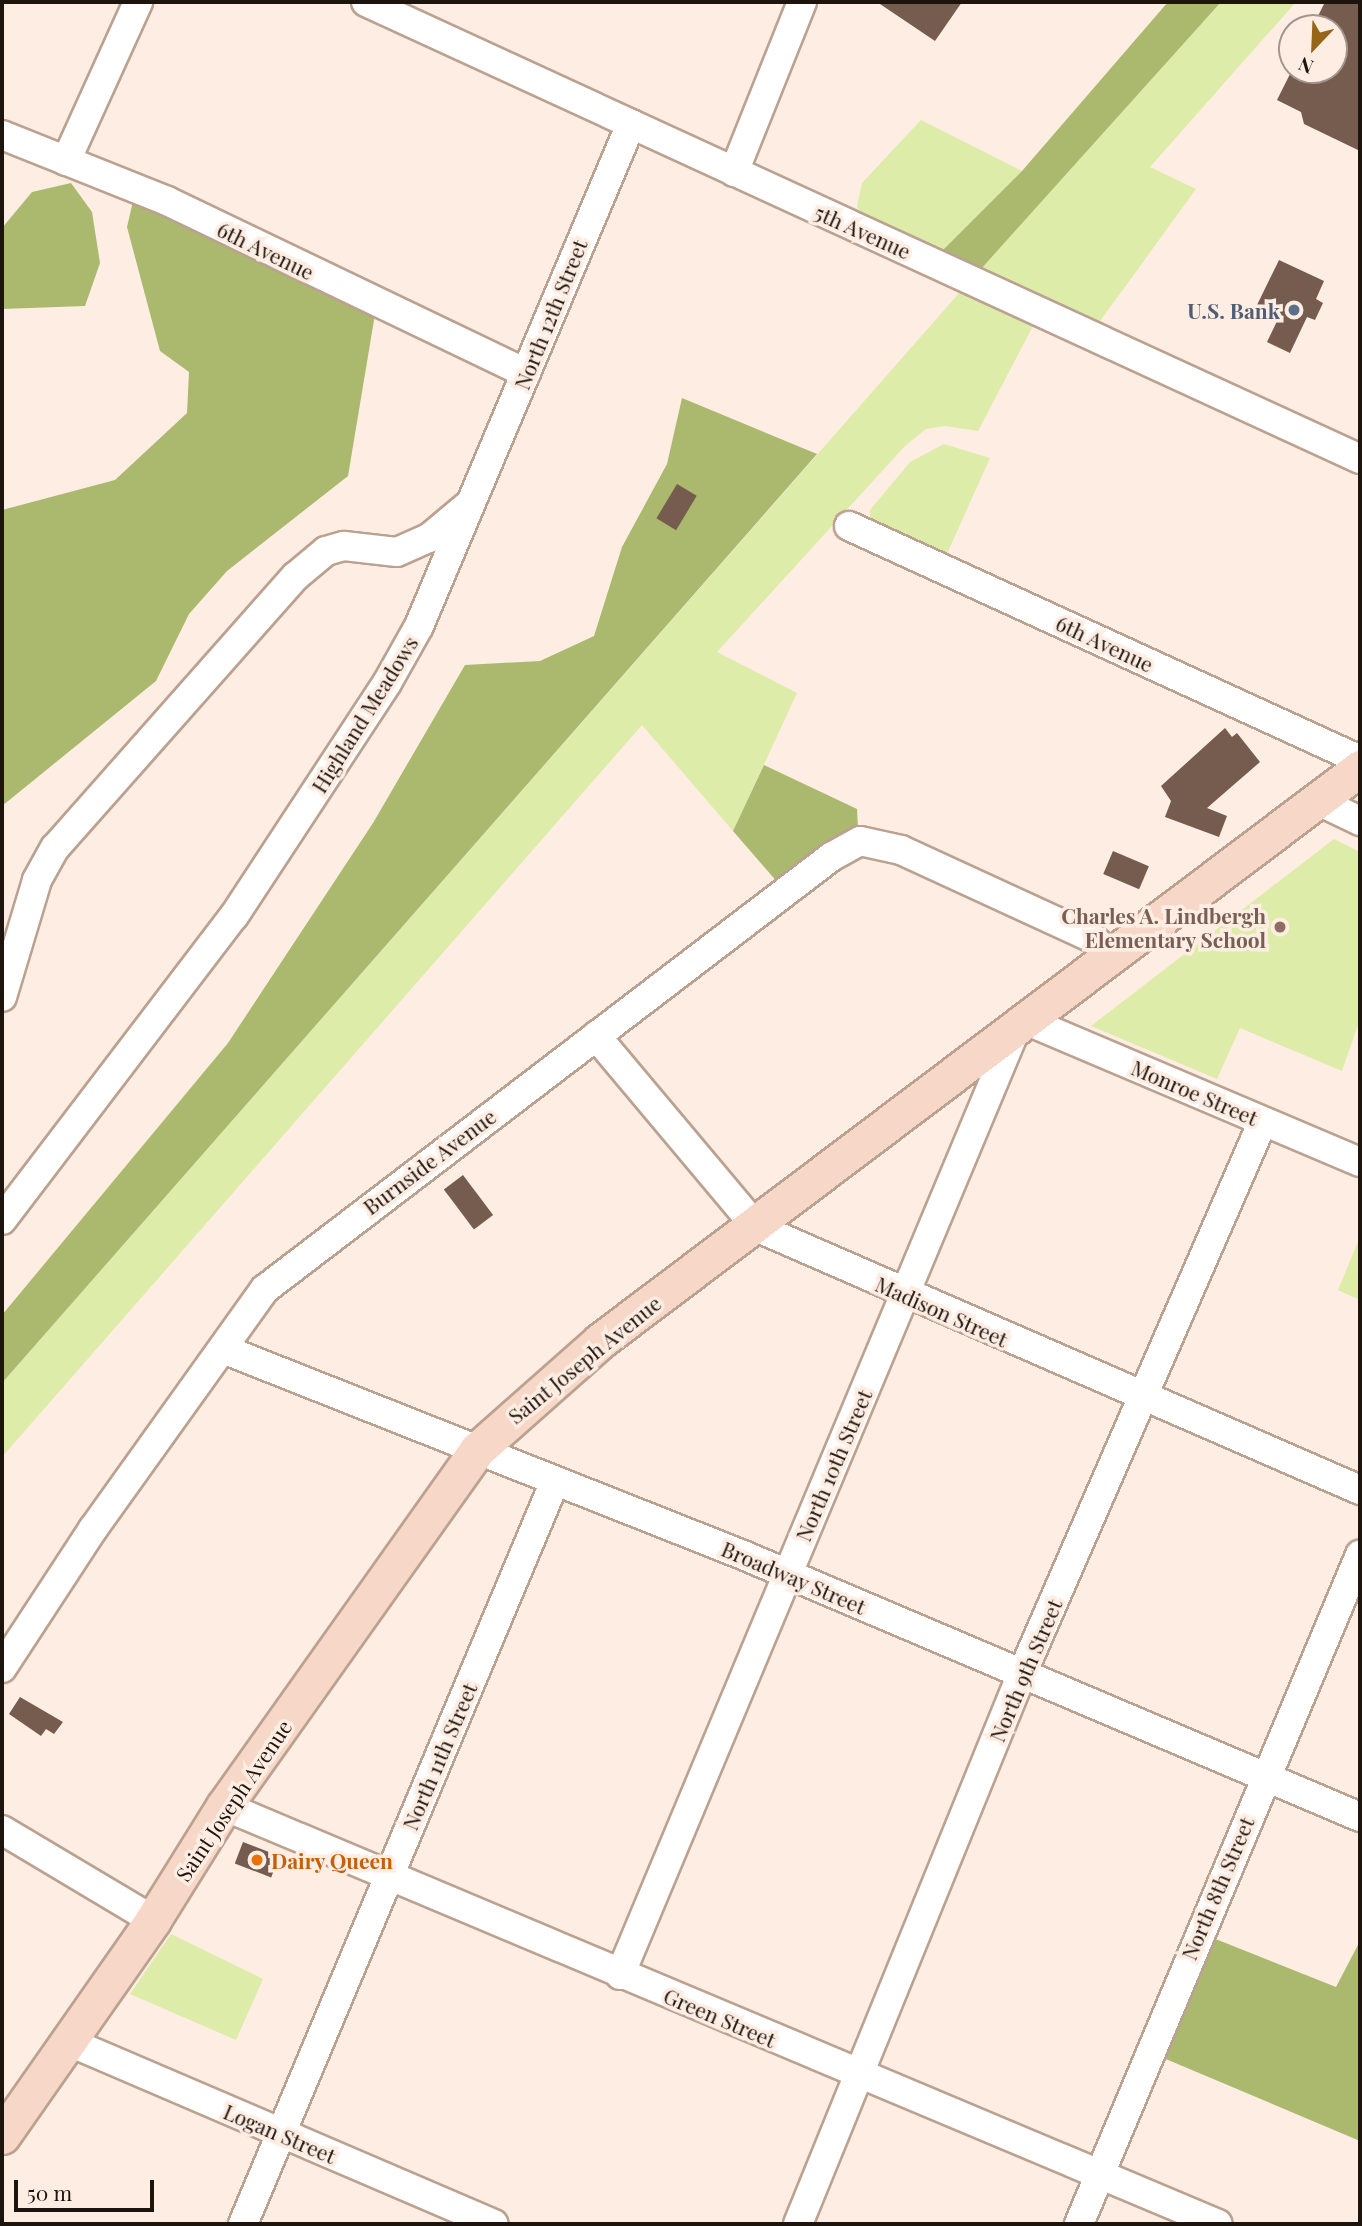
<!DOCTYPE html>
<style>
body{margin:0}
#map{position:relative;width:1362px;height:2226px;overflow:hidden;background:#feede2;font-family:"Playfair Display",serif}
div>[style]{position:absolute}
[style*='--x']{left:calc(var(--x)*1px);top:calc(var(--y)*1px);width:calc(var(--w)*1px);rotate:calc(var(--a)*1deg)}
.green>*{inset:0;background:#ddeca9}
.forest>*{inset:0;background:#aab96d}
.building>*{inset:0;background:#755c4f;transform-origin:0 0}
.roads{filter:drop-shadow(2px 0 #bba190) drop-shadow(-2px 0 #bba190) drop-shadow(0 2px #bba190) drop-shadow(0 -2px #bba190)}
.minor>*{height:28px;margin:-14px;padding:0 14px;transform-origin:14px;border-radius:14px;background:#fff}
.major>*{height:35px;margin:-17.5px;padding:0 17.5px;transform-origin:17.5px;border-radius:17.5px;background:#f7d7c7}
.dots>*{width:19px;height:19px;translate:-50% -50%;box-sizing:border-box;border:4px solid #feede2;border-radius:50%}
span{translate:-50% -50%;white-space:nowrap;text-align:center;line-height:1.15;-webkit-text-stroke:7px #feede2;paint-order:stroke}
.street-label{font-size:21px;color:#1d140e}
.service-label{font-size:21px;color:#4e5e75;font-weight:700}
.right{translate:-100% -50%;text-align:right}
.education-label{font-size:21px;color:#785e54;font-weight:700}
.food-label{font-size:21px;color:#c56008;font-weight:700}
.left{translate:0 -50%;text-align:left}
.frame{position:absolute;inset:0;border:4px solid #1d140e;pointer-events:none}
.north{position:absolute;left:1278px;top:14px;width:70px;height:70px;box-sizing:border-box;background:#feede2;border:2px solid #a4968d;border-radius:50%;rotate:203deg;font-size:19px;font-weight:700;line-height:28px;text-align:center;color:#1d140e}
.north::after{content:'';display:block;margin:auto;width:24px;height:32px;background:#966517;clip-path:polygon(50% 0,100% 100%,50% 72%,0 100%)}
.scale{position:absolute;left:14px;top:2180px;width:140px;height:32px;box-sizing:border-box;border:4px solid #1d140e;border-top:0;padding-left:9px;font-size:21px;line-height:24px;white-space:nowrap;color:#1d140e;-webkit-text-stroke:5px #feede2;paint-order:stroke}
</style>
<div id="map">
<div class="green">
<div style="clip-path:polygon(1221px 2px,1296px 2px,1150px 167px,1196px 189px,1098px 324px,981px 269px)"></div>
<div style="clip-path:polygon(921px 120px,1022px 171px,941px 252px,862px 215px,857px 207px,862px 183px)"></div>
<div style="clip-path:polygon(960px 292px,1033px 326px,978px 431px,945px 426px,926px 429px,905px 446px,717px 652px,797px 693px,733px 831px,642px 725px,2px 1457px,2px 1383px)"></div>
<div style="clip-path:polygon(944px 444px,990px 458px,942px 565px,870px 521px,870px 510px,910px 462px)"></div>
<div style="clip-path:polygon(1334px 839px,1360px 852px,1360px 1019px,1342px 1071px,1240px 1028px,1217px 1079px,1091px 1026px)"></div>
<div style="clip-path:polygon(1360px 1237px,1360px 1300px,1338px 1290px)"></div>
<div style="clip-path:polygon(171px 1934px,263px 1979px,236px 2040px,130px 1994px)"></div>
</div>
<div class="forest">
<div style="clip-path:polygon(1168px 2px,1221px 2px,981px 269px,941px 252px,1022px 171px)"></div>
<div style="clip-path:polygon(71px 183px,92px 212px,100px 263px,85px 306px,2px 309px,2px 228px,32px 192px)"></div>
<div style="clip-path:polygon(134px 197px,375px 314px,348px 476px,227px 571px,189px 614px,156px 681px,2px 806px,2px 510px,115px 480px,187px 413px,189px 372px,160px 351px,127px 227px)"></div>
<div style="clip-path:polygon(682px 398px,817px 454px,2px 1383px,2px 1315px,228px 1043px,373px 823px,465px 665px,540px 661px,594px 636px,622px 547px,667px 464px)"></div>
<div style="clip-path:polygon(764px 765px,857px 809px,858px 829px,779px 884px,733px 831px)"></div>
<div style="clip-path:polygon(1208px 1936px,1336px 1987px,1360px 1941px,1360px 2141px,1142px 2049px)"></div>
</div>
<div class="building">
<div style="clip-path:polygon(877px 2px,962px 2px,935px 41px)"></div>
<div style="clip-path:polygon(1325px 2px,1360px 2px,1360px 151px,1304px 124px,1301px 112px,1277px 100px,1292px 70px,1334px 70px,1334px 28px,1312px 28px)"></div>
<div style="clip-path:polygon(1279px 260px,1324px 281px,1316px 299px,1323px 303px,1315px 320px,1307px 317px,1290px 353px,1267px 342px,1280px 315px,1257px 305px)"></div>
<div style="left:677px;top:484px;width:23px;height:40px;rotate:31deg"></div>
<div style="clip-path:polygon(1225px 728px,1232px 737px,1237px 733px,1260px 762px,1207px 808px,1227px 816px,1219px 837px,1165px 817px,1171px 801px,1161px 786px)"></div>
<div style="left:1113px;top:851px;width:39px;height:25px;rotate:23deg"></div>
<div style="left:463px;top:1175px;width:50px;height:24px;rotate:53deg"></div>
<div style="clip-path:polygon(20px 1697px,63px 1722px,54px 1734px,46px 1729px,41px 1736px,9px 1714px)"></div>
<div style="left:243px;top:1842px;width:39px;height:23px;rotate:21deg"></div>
</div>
<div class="roads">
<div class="minor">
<div style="--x:366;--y:2;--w:1094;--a:24.69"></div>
<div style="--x:2;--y:135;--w:178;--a:21.8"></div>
<div style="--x:167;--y:201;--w:398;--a:25.6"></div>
<div style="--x:66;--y:161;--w:175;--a:-65.6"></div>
<div style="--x:734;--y:172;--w:183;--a:-68.2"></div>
<div style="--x:849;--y:526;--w:562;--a:24.6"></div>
<div style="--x:1316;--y:800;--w:49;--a:25.5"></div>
<div style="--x:2;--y:997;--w:122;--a:-73.3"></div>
<div style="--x:37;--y:880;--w:37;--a:-61"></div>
<div style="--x:55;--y:848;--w:363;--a:-48.5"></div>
<div style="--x:296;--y:576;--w:39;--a:-40"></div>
<div style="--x:326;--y:551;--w:19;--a:-16"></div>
<div style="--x:344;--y:546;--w:53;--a:6.5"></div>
<div style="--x:397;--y:552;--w:35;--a:-24"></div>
<div style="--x:429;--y:538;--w:48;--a:-40"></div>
<div style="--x:1030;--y:1022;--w:358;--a:23"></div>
<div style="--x:596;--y:1036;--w:249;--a:50"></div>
<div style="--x:756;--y:1227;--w:659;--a:23.53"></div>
<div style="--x:2;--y:1220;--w:382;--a:-52.7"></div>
<div style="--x:234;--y:916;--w:279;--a:-56.7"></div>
<div style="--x:387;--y:683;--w:65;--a:-60.7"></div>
<div style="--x:419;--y:626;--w:545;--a:-67.11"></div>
<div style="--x:223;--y:1349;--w:559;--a:21.61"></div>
<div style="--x:743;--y:1555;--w:670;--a:23.01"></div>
<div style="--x:2;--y:1668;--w:166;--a:-56.8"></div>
<div style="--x:93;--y:1529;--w:295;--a:-54.4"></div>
<div style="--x:265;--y:1289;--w:712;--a:-37.35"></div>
<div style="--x:831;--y:857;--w:33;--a:-29"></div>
<div style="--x:860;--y:841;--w:42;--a:12.4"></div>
<div style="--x:901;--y:850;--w:210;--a:24.7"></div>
<div style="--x:1092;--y:938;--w:30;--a:42"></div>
<div style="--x:224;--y:1806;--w:1078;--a:22.81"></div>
<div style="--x:2;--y:1830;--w:176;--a:30.8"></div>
<div style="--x:620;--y:1975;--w:1021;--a:-67.3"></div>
<div style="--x:67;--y:2041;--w:464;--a:23.2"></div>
<div style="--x:243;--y:2224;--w:806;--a:-67.22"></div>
<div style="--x:798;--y:2224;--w:592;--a:-67.86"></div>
<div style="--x:1021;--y:1676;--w:605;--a:-66.44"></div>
<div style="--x:1079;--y:2224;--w:726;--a:-67.22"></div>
</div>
<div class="major">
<div style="--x:2;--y:2136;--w:264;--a:-55"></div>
<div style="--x:153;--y:1920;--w:134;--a:-58.1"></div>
<div style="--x:224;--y:1806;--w:437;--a:-54.6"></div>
<div style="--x:477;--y:1450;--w:164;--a:-41.5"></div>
<div style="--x:600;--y:1341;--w:952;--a:-37.01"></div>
</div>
</div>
<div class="dots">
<div style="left:1294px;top:310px;background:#5c6f8a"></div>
<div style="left:1280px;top:927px;background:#8d6e63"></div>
<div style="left:257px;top:1860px;background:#e8710a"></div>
</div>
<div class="street-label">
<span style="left:863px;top:231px;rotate:24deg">5th Avenue</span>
<span style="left:266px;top:250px;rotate:26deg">6th Avenue</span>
<span style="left:550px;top:314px;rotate:-68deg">North 12th Street</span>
<span style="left:1105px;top:643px;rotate:25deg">6th Avenue</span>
<span style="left:364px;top:714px;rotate:-58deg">Highland Meadows</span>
<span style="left:1195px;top:1092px;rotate:23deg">Monroe Street</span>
<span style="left:429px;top:1161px;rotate:-37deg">Burnside Avenue</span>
<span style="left:942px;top:1311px;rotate:24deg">Madison Street</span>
<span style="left:584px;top:1359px;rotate:-39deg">Saint Joseph Avenue</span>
<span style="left:833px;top:1465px;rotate:-67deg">North 10th Street</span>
<span style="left:794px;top:1577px;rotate:23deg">Broadway Street</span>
<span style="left:1025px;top:1670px;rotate:-67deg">North 9th Street</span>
<span style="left:439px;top:1756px;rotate:-67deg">North 11th Street</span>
<span style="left:233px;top:1800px;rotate:-56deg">Saint Joseph Avenue</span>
<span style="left:1217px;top:1888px;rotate:-67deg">North 8th Street</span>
<span style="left:720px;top:2017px;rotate:23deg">Green Street</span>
<span style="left:280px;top:2133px;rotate:23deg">Logan Street</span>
</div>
<div class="service-label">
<span class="right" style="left:1280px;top:310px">U.S. Bank</span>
</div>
<div class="education-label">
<span class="right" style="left:1266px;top:927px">Charles A. Lindbergh<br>Elementary School</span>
</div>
<div class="food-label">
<span class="left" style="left:271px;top:1860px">Dairy Queen</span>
</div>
<div class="frame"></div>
<div class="north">N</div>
<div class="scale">50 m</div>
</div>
